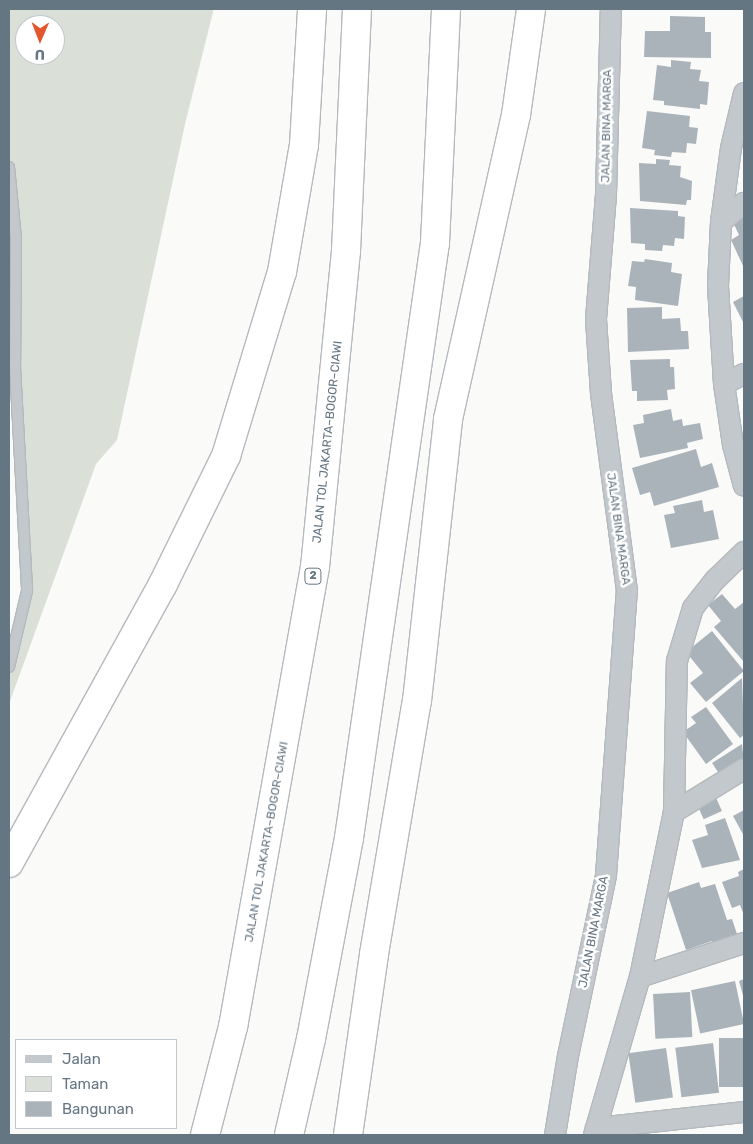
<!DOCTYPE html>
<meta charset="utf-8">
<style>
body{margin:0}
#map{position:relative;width:753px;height:1144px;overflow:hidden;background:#fafaf8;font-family:Rubik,sans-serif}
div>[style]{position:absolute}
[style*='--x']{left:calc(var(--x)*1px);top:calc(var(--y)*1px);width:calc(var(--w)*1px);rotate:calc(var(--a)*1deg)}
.green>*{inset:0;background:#dadfd7}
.building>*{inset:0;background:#aab3b9;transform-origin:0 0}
.roads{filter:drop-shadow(1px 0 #b4b9bd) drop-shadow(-1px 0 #b4b9bd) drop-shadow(0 1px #b4b9bd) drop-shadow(0 -1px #b4b9bd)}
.service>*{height:10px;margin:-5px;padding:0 5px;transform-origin:5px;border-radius:5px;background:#c3c8cc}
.minor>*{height:20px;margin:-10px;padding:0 10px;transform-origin:10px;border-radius:10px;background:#c3c8cc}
.motorway>*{height:28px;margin:-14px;padding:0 14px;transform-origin:14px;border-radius:14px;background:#fff}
span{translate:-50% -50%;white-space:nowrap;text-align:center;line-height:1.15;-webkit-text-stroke:5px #fff;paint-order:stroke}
.shield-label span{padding:1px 4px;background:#fff;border:1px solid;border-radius:4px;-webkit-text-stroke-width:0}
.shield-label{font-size:11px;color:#657683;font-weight:700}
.street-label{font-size:12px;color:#657683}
.frame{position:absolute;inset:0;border:10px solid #657683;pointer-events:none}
.legend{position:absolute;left:15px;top:1039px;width:162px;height:90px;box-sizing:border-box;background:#fff;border:1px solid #c1c8cd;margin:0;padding:6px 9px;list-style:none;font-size:15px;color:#657683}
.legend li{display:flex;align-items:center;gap:10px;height:25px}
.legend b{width:25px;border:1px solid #c1c8cd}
.north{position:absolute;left:15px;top:15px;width:50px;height:50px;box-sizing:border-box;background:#fff;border:1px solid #c1c8cd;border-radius:50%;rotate:181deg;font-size:14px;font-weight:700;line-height:20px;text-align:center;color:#657683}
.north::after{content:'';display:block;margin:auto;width:18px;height:22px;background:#e4572e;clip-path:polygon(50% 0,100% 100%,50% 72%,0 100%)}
</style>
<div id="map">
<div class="green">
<div style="clip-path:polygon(evenodd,9px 9px,213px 9px,213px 12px,185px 124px,117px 440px,96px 464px,9px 704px,9px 665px,27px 591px,15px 367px,16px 238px,9px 187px,9px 9px,25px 25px,55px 25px,55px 55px,25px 55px,25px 25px)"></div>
</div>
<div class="building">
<div style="clip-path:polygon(670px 16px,705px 17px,705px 32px,711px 32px,711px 58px,644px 57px,645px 31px,670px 31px)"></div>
<div style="clip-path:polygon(671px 60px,691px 62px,690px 69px,701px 70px,699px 81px,709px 82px,707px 105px,700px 104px,700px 109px,664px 105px,664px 101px,653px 100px,657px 65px,671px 67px)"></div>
<div style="clip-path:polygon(647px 111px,690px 116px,689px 127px,698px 128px,696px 144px,687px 143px,686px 153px,672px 152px,671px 157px,654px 155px,655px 150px,642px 148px)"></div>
<div style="clip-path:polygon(656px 159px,670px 160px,669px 165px,681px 166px,680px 177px,692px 181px,691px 200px,687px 200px,686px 205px,640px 201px,639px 163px,656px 164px)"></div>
<div style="clip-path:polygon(630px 208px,678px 211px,678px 216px,685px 217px,684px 239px,675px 238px,674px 246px,663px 245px,662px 251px,645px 250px,645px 244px,631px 243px)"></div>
<div style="clip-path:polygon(744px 211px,744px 268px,731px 240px,739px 235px,731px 218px)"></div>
<div style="clip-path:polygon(645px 259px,672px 263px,671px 272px,682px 274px,678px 306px,635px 300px,636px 287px,628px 286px,632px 261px,644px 262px)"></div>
<div style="clip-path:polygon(744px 296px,744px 324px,733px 302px)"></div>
<div style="clip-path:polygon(662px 307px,662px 319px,680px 318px,681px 331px,688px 331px,689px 349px,628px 352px,627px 308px)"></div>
<div style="clip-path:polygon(670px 359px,670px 367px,674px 367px,675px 389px,667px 390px,668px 400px,637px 401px,637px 391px,632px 391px,630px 360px)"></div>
<div style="clip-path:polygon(671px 409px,673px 421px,682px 419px,683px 426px,700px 423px,703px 439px,687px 443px,688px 448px,640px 458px,633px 425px,644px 423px,643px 415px)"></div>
<div style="clip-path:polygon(696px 449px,701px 467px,712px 463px,719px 487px,654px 506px,650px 492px,640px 495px,632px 468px)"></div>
<div style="clip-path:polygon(702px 500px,704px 512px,713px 510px,719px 539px,671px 548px,664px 515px,675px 513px,673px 506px)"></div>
<div style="clip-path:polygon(722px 594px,735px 609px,744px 602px,744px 662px,714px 627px,721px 621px,708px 605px)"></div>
<div style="clip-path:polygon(712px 631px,744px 671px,706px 702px,690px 683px,703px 673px,686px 652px)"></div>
<div style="clip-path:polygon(742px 678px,744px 735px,740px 738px,712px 703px)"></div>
<div style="clip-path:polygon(706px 707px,733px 744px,706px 764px,683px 732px,696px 723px,691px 717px)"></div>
<div style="clip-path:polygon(742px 744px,744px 764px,722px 778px,712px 763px)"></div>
<div style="left:713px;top:791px;width:22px;height:20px;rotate:66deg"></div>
<div style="clip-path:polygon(744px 810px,744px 836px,733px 816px)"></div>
<div style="clip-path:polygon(725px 818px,740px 860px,702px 868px,692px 840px,708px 835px,705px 825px)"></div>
<div style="clip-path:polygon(744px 869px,744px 915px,740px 905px,732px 908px,722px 882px,739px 876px,738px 872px)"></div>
<div style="clip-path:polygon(699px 882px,701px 888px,715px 884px,727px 920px,732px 919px,739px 940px,715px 948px,712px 941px,686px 950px,667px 893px)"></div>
<div style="clip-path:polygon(744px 979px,744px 999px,739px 981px)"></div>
<div style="left:735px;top:981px;width:44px;height:45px;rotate:78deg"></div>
<div style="left:690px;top:992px;width:45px;height:37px;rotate:87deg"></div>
<div style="left:744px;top:1038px;width:49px;height:25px;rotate:90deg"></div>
<div style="left:713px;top:1043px;width:50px;height:38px;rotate:83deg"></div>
<div style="left:666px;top:1048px;width:50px;height:38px;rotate:82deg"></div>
</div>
<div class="roads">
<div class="service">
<div style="--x:9;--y:167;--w:71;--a:84.4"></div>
<div style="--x:16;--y:238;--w:129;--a:90.4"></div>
<div style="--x:15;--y:367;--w:224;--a:86.9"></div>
<div style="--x:27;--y:591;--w:78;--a:103.3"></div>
</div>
<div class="minor">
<div style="--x:744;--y:93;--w:57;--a:103.3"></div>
<div style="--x:731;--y:148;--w:75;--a:97.7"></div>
<div style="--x:721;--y:222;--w:64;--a:92.7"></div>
<div style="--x:718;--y:286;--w:98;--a:86.5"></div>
<div style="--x:724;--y:384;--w:62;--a:81.6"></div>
<div style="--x:733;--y:445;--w:42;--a:75"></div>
<div style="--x:721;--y:222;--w:30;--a:-40"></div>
<div style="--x:724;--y:384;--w:22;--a:-27"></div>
<div style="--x:674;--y:812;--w:82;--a:-31.6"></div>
<div style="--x:640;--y:977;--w:109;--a:-18.1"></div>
<div style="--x:596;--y:1128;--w:149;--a:-6.2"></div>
<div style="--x:555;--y:1135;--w:80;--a:-80.7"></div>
<div style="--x:568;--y:1056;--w:185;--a:-78.1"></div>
<div style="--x:606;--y:875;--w:285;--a:-85.8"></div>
<div style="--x:627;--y:591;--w:200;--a:-97.5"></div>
<div style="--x:601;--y:393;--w:74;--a:-93.9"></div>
<div style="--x:596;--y:319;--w:125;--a:-85.4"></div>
<div style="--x:606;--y:194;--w:185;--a:-88.5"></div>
<div style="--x:594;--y:1135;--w:165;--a:-73.8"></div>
<div style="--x:640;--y:977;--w:168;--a:-78.4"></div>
<div style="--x:674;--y:812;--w:151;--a:-88.9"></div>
<div style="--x:677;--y:661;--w:55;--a:-73.2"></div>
<div style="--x:693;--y:608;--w:37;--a:-52"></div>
<div style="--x:716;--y:579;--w:39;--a:-44"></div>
</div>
<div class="motorway">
<div style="--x:9;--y:863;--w:319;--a:-61.1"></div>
<div style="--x:163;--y:584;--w:143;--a:-63.8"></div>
<div style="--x:226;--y:456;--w:192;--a:-73.1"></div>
<div style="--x:282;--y:272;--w:129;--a:-80.2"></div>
<div style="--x:304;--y:145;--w:136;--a:-86.6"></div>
<div style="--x:205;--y:1135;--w:112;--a:-75.5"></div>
<div style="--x:233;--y:1027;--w:467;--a:-79.9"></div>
<div style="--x:315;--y:567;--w:318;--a:-84.4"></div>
<div style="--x:346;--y:251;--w:242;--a:-87.4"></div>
<div style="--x:289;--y:1135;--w:98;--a:-77.1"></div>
<div style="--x:311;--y:1039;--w:205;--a:-79.3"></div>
<div style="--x:349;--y:838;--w:601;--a:-81.78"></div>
<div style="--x:435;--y:243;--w:234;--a:-87.3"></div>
<div style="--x:348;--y:1135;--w:183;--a:-81.8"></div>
<div style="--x:374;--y:954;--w:257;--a:-80.4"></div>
<div style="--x:417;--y:701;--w:284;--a:-83.7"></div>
<div style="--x:448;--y:419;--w:312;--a:-77.4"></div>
<div style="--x:516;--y:115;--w:107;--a:-81.9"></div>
</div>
</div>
<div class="shield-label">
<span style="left:313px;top:576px">2</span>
</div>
<div class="street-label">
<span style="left:607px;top:126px;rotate:-89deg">JALAN BINA MARGA</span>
<span style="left:328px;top:442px;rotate:-84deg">JALAN TOL JAKARTA–BOGOR–CIAWI</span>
<span style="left:618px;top:529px;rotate:82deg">JALAN BINA MARGA</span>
<span style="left:267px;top:842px;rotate:-80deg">JALAN TOL JAKARTA–BOGOR–CIAWI</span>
<span style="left:594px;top:932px;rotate:-79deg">JALAN BINA MARGA</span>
</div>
<div class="frame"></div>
<ul class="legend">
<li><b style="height:6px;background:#c3c8cc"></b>Jalan</li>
<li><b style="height:14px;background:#dadfd7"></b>Taman</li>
<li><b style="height:14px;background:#aab3b9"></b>Bangunan</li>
</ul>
<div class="north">U</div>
</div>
